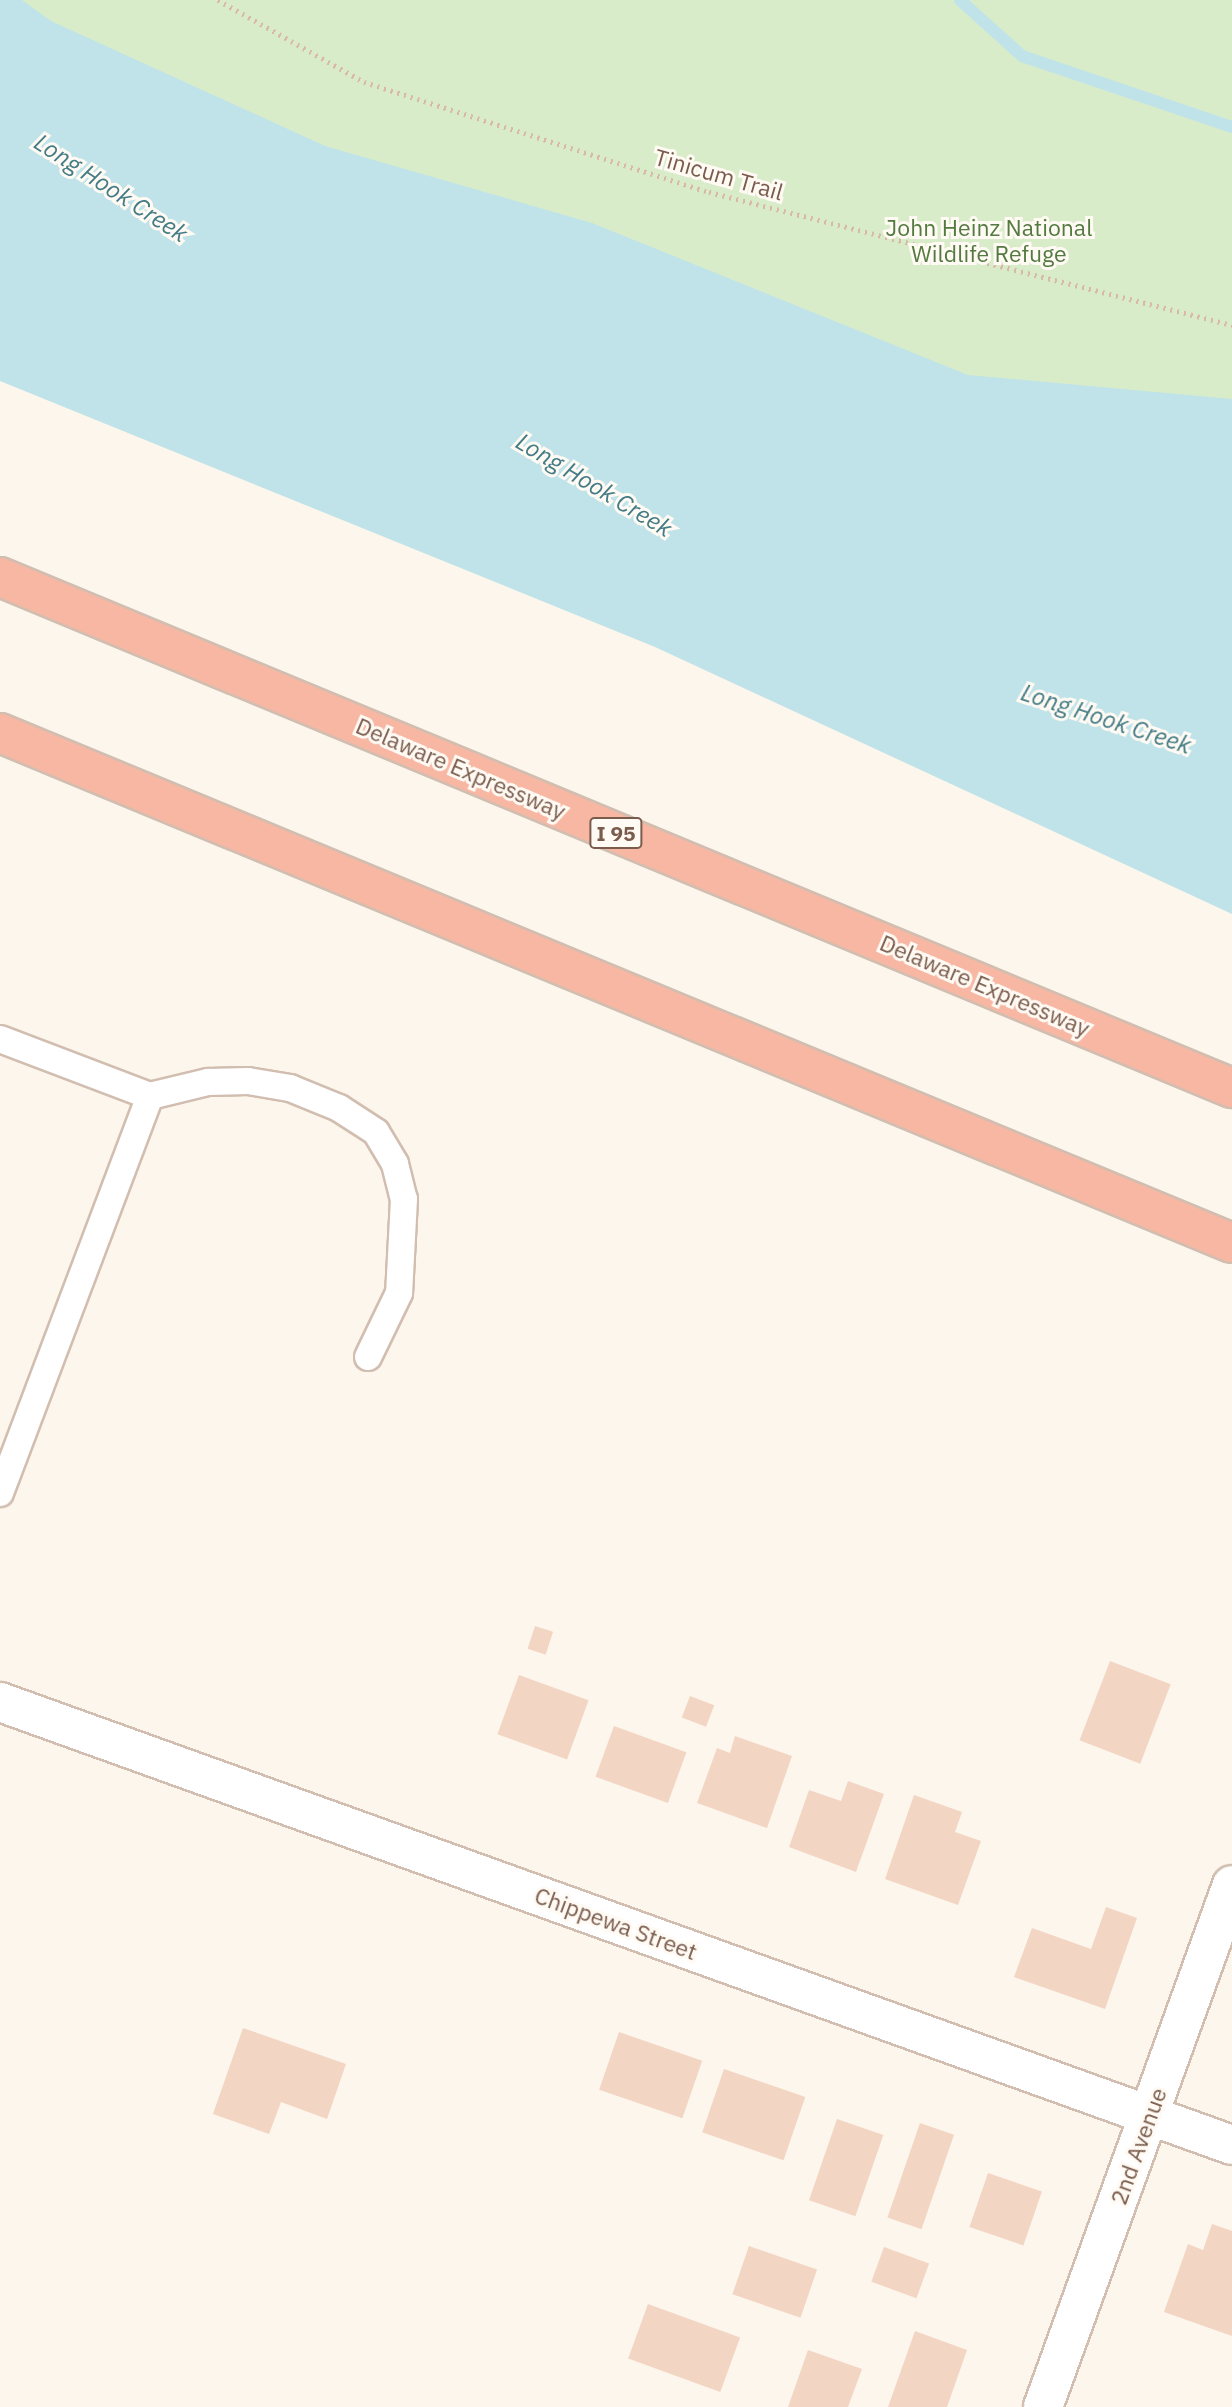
<!DOCTYPE html>
<style>
body{margin:0}
#map{position:relative;width:1232px;height:2407px;overflow:hidden;background:#fdf6ec;font-family:"IBM Plex Sans",sans-serif}
div>[style]{position:absolute}
[style*='--x']{left:calc(var(--x)*1px);top:calc(var(--y)*1px);width:calc(var(--w)*1px);rotate:calc(var(--a)*1deg)}
.green>*{inset:0;background:#d8ecc9}
.water>*{inset:0;background:#bfe3e8}
.stream>*{height:12px;margin:-6px;padding:0 6px;transform-origin:6px;border-radius:6px;background:#bfe3e8}
.building>*{inset:0;background:#f3d5c3;transform-origin:0 0}
.path>*{height:4.5px;margin-top:-2.25px;transform-origin:0;background:repeating-linear-gradient(90deg,#d9b8a5 0 2px,transparent 0 7px)}
.roads{filter:drop-shadow(2px 0 #d1beb0) drop-shadow(-2px 0 #d1beb0) drop-shadow(0 2px #d1beb0) drop-shadow(0 -2px #d1beb0)}
.service>*{height:26px;margin:-13px;padding:0 13px;transform-origin:13px;border-radius:13px;background:#fff}
.minor>*{height:38px;margin:-19px;padding:0 19px;transform-origin:19px;border-radius:19px;background:#fff}
.motorway>*{height:38px;margin:-19px;padding:0 19px;transform-origin:19px;border-radius:19px;background:#f7b7a3}
span{translate:-50% -50%;white-space:nowrap;text-align:center;line-height:1.15;-webkit-text-stroke:6px #fffaf3;paint-order:stroke}
.shield-label span{padding:2px 5px;background:#fffaf3;border:2px solid;border-radius:5px;-webkit-text-stroke-width:0}
.shield-label{font-size:21px;color:#7a5c4d;font-weight:700}
.street-label{font-size:23px;color:#7a5c4d}
.park-label{font-size:23px;color:#537a41}
.water-label{font-size:24px;color:#437c86;font-style:italic}
</style>
<div id="map">
<div class="green">
<div style="clip-path:polygon(0 0,1232px 0,1232px 620px)"></div>
</div>
<div class="water">
<div style="clip-path:polygon(0 0,22px 0,51px 21px,325px 146px,592px 223px,968px 375px,1232px 399px,1232px 914px,655px 647px,0 381px)"></div>
</div>
<div class="stream">
<div style="--x:960;--y:0;--w:84;--a:42.1"></div>
<div style="--x:1022;--y:56;--w:222;--a:18.7"></div>
</div>
<div class="building">
<div style="left:535px;top:1626px;width:19px;height:24px;rotate:18deg"></div>
<div style="left:1110px;top:1661px;width:65px;height:85px;rotate:21deg"></div>
<div style="left:519px;top:1675px;width:74px;height:63px;rotate:20deg"></div>
<div style="left:690px;top:1696px;width:26px;height:23px;rotate:21deg"></div>
<div style="left:614px;top:1726px;width:77px;height:54px;rotate:20deg"></div>
<div style="clip-path:polygon(735px 1736px,792px 1756px,767px 1828px,697px 1803px,717px 1748px,730px 1753px)"></div>
<div style="clip-path:polygon(848px 1781px,884px 1794px,856px 1872px,789px 1847px,809px 1790px,841px 1801px)"></div>
<div style="clip-path:polygon(914px 1795px,962px 1812px,955px 1832px,981px 1841px,958px 1905px,885px 1879px)"></div>
<div style="clip-path:polygon(1106px 1907px,1137px 1918px,1105px 2009px,1014px 1977px,1032px 1928px,1091px 1949px)"></div>
<div style="clip-path:polygon(243px 2028px,346px 2064px,327px 2119px,281px 2102px,269px 2134px,213px 2114px)"></div>
<div style="left:619px;top:2032px;width:88px;height:61px;rotate:19deg"></div>
<div style="left:724px;top:2069px;width:86px;height:67px;rotate:19deg"></div>
<div style="left:837px;top:2119px;width:49px;height:86px;rotate:19deg"></div>
<div style="left:920px;top:2123px;width:36px;height:100px;rotate:19deg"></div>
<div style="left:988px;top:2173px;width:57px;height:57px;rotate:19deg"></div>
<div style="clip-path:polygon(1212px 2224px,1232px 2231px,1232px 2336px,1164px 2312px,1188px 2244px,1203px 2250px)"></div>
<div style="left:749px;top:2246px;width:72px;height:51px;rotate:19deg"></div>
<div style="left:884px;top:2247px;width:48px;height:37px;rotate:20deg"></div>
<div style="left:648px;top:2304px;width:98px;height:58px;rotate:20deg"></div>
<div style="clip-path:polygon(915px 2331px,967px 2350px,947px 2407px,888px 2407px)"></div>
<div style="clip-path:polygon(808px 2350px,862px 2369px,848px 2407px,788px 2407px)"></div>
</div>
<div class="path">
<div style="--x:218;--y:0;--w:167;--a:29.3"></div>
<div style="--x:364;--y:82;--w:362;--a:17.7"></div>
<div style="--x:709;--y:192;--w:540;--a:14.27"></div>
</div>
<div class="roads">
<div class="service">
<div style="--x:0;--y:1039;--w:160;--a:20.8"></div>
<div style="--x:150;--y:1096;--w:60;--a:-13.6"></div>
<div style="--x:208;--y:1082;--w:40;--a:-1.4"></div>
<div style="--x:248;--y:1081;--w:43;--a:9.5"></div>
<div style="--x:290;--y:1088;--w:53;--a:22.2"></div>
<div style="--x:339;--y:1108;--w:44;--a:33"></div>
<div style="--x:376;--y:1132;--w:37;--a:59"></div>
<div style="--x:395;--y:1164;--w:36;--a:76"></div>
<div style="--x:404;--y:1199;--w:94;--a:93"></div>
<div style="--x:399;--y:1293;--w:71;--a:115.8"></div>
<div style="--x:0;--y:1493;--w:424;--a:-69.3"></div>
</div>
<div class="minor">
<div style="--x:0;--y:1702;--w:1309;--a:19.78"></div>
<div style="--x:1043;--y:2407;--w:555;--a:-70.1"></div>
</div>
<div class="motorway">
<div style="--x:0;--y:577;--w:1334;--a:22.53"></div>
<div style="--x:0;--y:733;--w:1333;--a:22.49"></div>
</div>
</div>
<div class="shield-label">
<span style="left:616px;top:833px">I 95</span>
</div>
<div class="street-label">
<span style="left:719px;top:174px;rotate:16deg">Tinicum Trail</span>
<span style="left:461px;top:768px;rotate:23deg">Delaware Expressway</span>
<span style="left:985px;top:985px;rotate:23deg">Delaware Expressway</span>
<span style="left:616px;top:1923px;rotate:20deg">Chippewa Street</span>
<span style="left:1138px;top:2146px;rotate:-70deg">2nd Avenue</span>
</div>
<div class="park-label">
<span style="left:989px;top:240px">John Heinz National<br>Wildlife Refuge</span>
</div>
<div class="water-label">
<span style="left:111px;top:188px;rotate:33deg">Long Hook Creek</span>
<span style="left:594px;top:485px;rotate:31deg">Long Hook Creek</span>
<span style="left:1106px;top:719px;rotate:18deg">Long Hook Creek</span>
</div>
</div>
